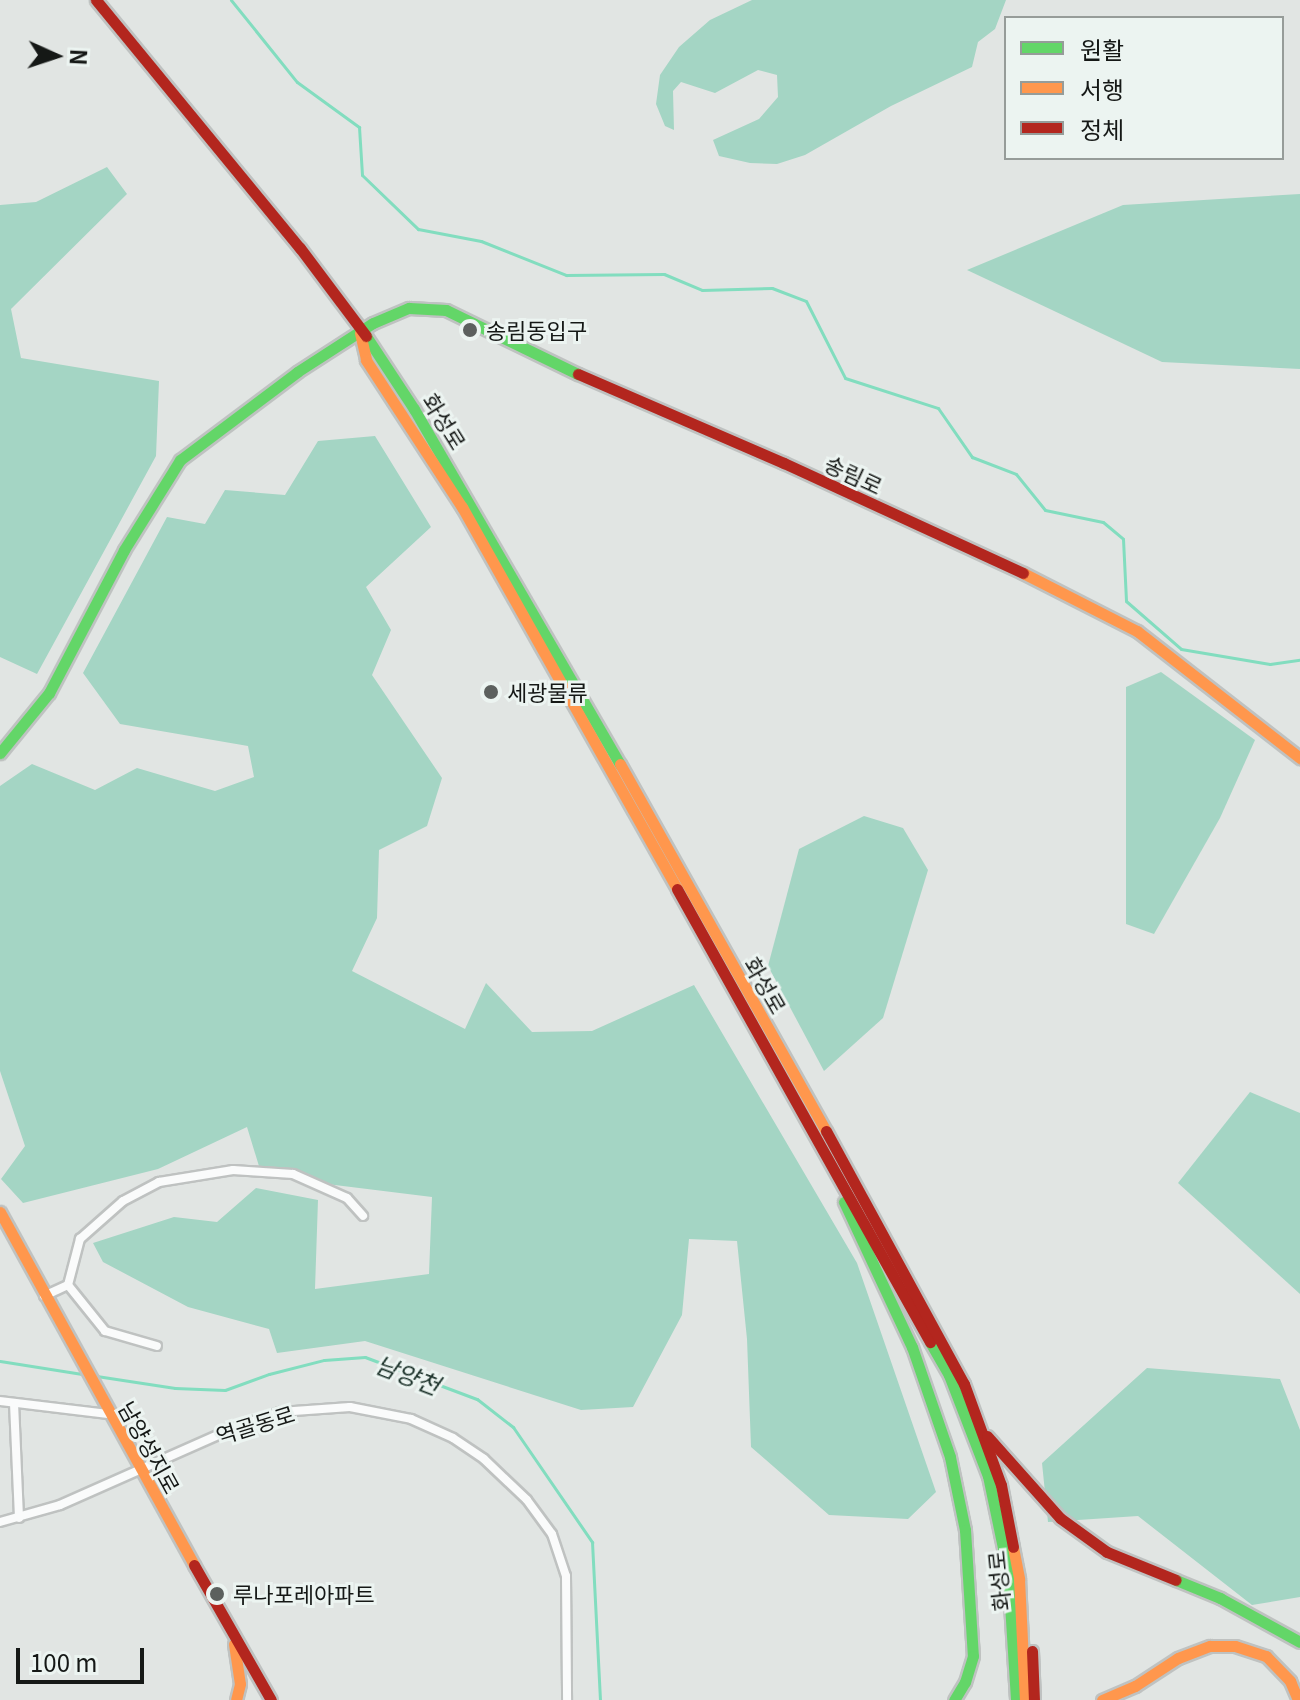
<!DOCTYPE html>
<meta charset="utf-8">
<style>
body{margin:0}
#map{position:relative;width:1300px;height:1700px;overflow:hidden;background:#e1e5e3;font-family:Georgia,"Noto Sans KR",serif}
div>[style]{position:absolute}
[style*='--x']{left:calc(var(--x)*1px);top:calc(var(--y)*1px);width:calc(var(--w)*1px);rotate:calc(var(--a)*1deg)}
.green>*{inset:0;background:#a4d5c4}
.stream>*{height:3px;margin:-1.5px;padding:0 1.5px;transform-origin:1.5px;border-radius:1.5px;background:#82ddbf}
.roads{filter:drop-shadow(2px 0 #bfc2c1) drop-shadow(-2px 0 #bfc2c1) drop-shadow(0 2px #bfc2c1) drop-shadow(0 -2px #bfc2c1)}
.street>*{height:8px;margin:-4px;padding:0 4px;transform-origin:4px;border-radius:4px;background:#fafbfb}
.fast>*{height:11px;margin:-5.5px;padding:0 5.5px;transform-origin:5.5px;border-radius:5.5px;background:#63d668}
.slow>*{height:11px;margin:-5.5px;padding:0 5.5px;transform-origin:5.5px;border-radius:5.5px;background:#ff974d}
.jam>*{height:11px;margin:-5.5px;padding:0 5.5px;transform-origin:5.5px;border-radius:5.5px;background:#b3261e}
.dots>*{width:22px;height:22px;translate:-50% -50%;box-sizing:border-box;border:4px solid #ecf4f1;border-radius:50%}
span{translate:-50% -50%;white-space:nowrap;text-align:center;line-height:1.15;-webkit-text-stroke:6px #ecf4f1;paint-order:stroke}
.poi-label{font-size:22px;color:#151816}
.left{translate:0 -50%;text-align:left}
.street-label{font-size:22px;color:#151816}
.water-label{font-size:24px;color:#1c322a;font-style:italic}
.legend{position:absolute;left:1004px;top:16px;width:280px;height:144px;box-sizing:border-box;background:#ecf4f1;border:2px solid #969c99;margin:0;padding:10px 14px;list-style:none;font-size:24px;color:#151816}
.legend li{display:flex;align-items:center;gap:16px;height:40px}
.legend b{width:40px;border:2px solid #969c99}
.north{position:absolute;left:16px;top:16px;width:80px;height:80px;-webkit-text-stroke:6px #ecf4f1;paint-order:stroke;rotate:93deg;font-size:22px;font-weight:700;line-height:32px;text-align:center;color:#151816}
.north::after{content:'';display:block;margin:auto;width:28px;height:36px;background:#151816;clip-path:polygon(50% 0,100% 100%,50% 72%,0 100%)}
.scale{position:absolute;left:16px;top:1648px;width:128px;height:36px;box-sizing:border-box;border:4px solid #151816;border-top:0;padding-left:10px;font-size:24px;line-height:28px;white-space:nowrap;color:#151816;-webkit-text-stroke:6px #ecf4f1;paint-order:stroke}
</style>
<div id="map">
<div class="green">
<div style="clip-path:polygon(752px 0,1006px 0,995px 29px,978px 42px,972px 67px,891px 106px,805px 155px,777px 164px,750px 163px,719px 156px,713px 140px,759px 119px,778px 97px,777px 75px,758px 70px,715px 93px,681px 82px,673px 91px,674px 130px,665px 126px,656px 104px,660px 75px,679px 47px,710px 20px)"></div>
<div style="clip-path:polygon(107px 167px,127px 194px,11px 309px,21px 358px,159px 381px,156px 456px,37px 674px,0 657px,0 205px,36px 202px)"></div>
<div style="clip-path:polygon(1300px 194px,1300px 369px,1162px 362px,967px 270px,1123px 205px)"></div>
<div style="clip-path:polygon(375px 436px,431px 527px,366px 587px,391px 630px,372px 675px,442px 778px,427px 826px,379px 850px,377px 918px,352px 971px,465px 1029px,486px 983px,532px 1032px,592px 1031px,694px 985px,857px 1263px,936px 1492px,908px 1519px,829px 1515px,751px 1447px,747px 1339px,737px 1241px,689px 1239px,682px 1315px,633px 1407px,581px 1410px,365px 1341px,277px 1353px,269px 1329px,188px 1307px,103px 1262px,93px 1243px,174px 1217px,217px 1222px,256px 1188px,318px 1200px,315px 1289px,429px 1274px,432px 1197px,262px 1176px,247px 1127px,158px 1169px,23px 1203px,1px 1179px,25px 1146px,0 1071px,0 786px,32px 764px,95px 790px,137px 768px,215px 791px,254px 777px,248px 746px,120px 724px,83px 673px,167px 517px,205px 524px,225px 490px,285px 495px,318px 441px)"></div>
<div style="clip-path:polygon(1161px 672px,1255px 740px,1220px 818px,1154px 934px,1126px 924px,1126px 687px)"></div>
<div style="clip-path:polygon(864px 816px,903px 828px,928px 870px,883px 1018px,824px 1071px,768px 966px,799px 849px)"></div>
<div style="clip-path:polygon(1250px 1092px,1300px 1113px,1300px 1294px,1178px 1183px)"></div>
<div style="clip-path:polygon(1147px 1368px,1280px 1379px,1300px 1430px,1300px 1597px,1252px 1605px,1138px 1516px,1048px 1522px,1042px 1463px)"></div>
</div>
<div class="stream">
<div style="--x:231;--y:0;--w:105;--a:51.2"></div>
<div style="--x:297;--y:82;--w:77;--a:36"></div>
<div style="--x:359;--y:127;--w:48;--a:86.4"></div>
<div style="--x:362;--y:175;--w:78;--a:44"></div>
<div style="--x:418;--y:229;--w:64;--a:10.8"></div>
<div style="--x:481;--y:241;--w:92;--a:21.8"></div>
<div style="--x:566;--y:275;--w:98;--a:-0.6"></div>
<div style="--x:664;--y:274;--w:41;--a:22.8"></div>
<div style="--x:702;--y:290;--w:70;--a:-1.6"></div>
<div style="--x:772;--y:288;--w:36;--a:21"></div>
<div style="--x:806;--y:301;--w:86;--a:63.1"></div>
<div style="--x:845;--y:378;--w:98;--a:17.9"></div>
<div style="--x:938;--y:408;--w:60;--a:55.2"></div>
<div style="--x:972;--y:457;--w:47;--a:21.1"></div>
<div style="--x:1016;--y:474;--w:46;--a:51.1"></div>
<div style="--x:1045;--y:510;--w:59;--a:11.7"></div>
<div style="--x:1103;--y:522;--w:26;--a:40"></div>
<div style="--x:1123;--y:539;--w:62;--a:87.2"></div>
<div style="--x:1126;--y:601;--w:73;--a:41.1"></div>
<div style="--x:1181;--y:649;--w:90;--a:9.6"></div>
<div style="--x:1270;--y:664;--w:30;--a:-8"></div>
<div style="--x:0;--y:1361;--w:83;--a:9"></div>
<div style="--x:90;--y:1375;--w:86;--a:8.7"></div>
<div style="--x:175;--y:1388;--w:50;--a:2.3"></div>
<div style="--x:225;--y:1390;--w:47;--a:-20"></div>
<div style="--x:269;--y:1374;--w:57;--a:-14.3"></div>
<div style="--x:324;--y:1360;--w:41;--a:-4.2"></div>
<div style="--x:365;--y:1357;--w:120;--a:20.6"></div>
<div style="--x:477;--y:1399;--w:46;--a:37.9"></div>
<div style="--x:513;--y:1427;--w:140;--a:55.5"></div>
<div style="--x:592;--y:1542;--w:158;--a:87.1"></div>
</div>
<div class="roads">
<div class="street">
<div style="--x:68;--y:1285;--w:59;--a:51.2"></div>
<div style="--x:105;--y:1331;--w:54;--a:16.1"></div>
<div style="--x:44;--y:1296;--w:26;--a:-25"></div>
<div style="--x:68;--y:1285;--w:48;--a:-75.4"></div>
<div style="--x:80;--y:1239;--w:57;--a:-41.5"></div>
<div style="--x:123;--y:1201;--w:41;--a:-27.8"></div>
<div style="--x:159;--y:1182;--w:75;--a:-9.2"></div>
<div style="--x:233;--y:1170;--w:60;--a:3.8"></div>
<div style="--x:293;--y:1174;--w:59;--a:24"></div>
<div style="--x:347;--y:1198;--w:24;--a:48"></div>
<div style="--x:0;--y:1401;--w:109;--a:6.9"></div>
<div style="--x:14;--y:1403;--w:115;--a:87.5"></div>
<div style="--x:0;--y:1522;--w:62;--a:-15.8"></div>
<div style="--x:60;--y:1505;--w:200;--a:-23.9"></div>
<div style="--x:243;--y:1424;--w:39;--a:-18"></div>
<div style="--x:280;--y:1412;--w:70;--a:-4.1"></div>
<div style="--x:350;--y:1407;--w:62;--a:11.1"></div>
<div style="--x:411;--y:1419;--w:46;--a:24.3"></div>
<div style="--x:453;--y:1438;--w:37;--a:34"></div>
<div style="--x:484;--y:1459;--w:59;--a:43.6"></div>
<div style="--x:527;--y:1500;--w:42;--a:53.7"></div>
<div style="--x:552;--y:1534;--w:44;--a:71.6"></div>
<div style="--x:566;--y:1576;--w:124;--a:89.5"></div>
</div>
<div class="fast">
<div style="--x:366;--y:336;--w:87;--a:56.7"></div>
<div style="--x:414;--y:409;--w:410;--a:59.9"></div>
<div style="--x:0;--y:753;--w:77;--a:-50.8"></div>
<div style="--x:49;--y:693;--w:161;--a:-62.3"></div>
<div style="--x:124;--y:550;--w:106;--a:-58.1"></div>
<div style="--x:180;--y:460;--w:146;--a:-36.9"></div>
<div style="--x:297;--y:372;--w:90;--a:-32.8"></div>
<div style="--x:373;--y:323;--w:39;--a:-23"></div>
<div style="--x:409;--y:308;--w:37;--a:3"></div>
<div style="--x:446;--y:310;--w:147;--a:25.9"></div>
<div style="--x:844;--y:1202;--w:160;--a:64.9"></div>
<div style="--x:912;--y:1347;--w:116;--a:70.9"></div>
<div style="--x:950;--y:1457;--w:75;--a:78.4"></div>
<div style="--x:965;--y:1530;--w:126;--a:86.4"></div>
<div style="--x:973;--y:1656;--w:27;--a:107"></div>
<div style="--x:965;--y:1682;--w:21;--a:121"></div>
<div style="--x:930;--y:1342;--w:38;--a:60"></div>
<div style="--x:949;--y:1375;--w:108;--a:68.9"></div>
<div style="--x:988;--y:1476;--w:98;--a:78.2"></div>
<div style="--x:1008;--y:1572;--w:128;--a:86.4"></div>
<div style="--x:1176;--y:1580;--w:48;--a:22.2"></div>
<div style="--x:1220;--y:1598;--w:91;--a:28.8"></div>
</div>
<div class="slow">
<div style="--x:360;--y:333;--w:28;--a:77"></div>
<div style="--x:366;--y:360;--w:176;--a:56.9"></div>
<div style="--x:462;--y:507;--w:438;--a:60.6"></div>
<div style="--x:1023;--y:573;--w:128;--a:27"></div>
<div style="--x:1137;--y:631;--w:207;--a:37.9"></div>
<div style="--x:620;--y:764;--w:421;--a:60.7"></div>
<div style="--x:0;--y:1212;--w:403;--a:61.2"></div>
<div style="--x:1013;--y:1547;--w:33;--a:79"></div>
<div style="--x:1019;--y:1579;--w:121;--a:87.2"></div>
<div style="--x:234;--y:1644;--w:40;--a:81.5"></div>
<div style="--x:240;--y:1684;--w:16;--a:104"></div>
<div style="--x:1102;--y:1700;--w:36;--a:-23"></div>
<div style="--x:1135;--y:1686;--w:51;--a:-33.1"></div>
<div style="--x:1178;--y:1658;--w:34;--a:-21"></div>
<div style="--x:1210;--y:1646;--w:25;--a:0"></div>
<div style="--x:1235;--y:1646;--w:33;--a:18"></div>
<div style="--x:1266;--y:1656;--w:35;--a:46"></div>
<div style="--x:1290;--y:1681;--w:21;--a:67"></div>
</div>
<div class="jam">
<div style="--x:96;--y:0;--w:321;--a:50.6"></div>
<div style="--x:300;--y:248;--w:110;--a:53.1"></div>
<div style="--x:578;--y:374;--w:224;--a:23.4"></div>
<div style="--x:784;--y:463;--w:263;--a:24.7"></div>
<div style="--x:677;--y:889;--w:519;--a:60.82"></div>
<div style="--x:826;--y:1131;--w:288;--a:61.4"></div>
<div style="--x:964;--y:1384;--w:108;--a:69.9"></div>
<div style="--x:1001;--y:1485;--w:63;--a:79"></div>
<div style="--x:987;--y:1436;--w:110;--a:48.3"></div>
<div style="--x:1060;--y:1518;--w:58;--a:35.9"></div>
<div style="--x:1107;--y:1552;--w:74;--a:22.1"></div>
<div style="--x:194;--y:1565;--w:155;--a:60.3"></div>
<div style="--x:1032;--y:1651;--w:49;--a:87.7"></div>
</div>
</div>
<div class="dots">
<div style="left:470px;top:330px;background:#5c605e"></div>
<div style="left:491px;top:692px;background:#5c605e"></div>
<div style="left:217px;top:1594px;background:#5c605e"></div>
</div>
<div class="poi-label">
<span class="left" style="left:486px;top:330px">송림동입구</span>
<span class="left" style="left:507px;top:692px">세광물류</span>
<span class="left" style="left:233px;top:1594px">루나포레아파트</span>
</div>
<div class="street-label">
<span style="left:445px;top:421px;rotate:58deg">화성로</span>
<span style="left:854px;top:474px;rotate:25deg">송림로</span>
<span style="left:766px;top:985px;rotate:60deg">화성로</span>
<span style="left:255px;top:1424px;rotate:-17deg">역골동로</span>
<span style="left:150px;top:1447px;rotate:61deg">남양성지로</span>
<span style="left:998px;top:1581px;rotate:-96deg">화성로</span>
</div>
<div class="water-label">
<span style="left:408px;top:1374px;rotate:21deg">남양천</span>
</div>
<ul class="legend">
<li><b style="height:10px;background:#63d668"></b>원활</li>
<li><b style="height:10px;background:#ff974d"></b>서행</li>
<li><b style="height:10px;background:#b3261e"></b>정체</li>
</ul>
<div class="north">N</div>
<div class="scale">100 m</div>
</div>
